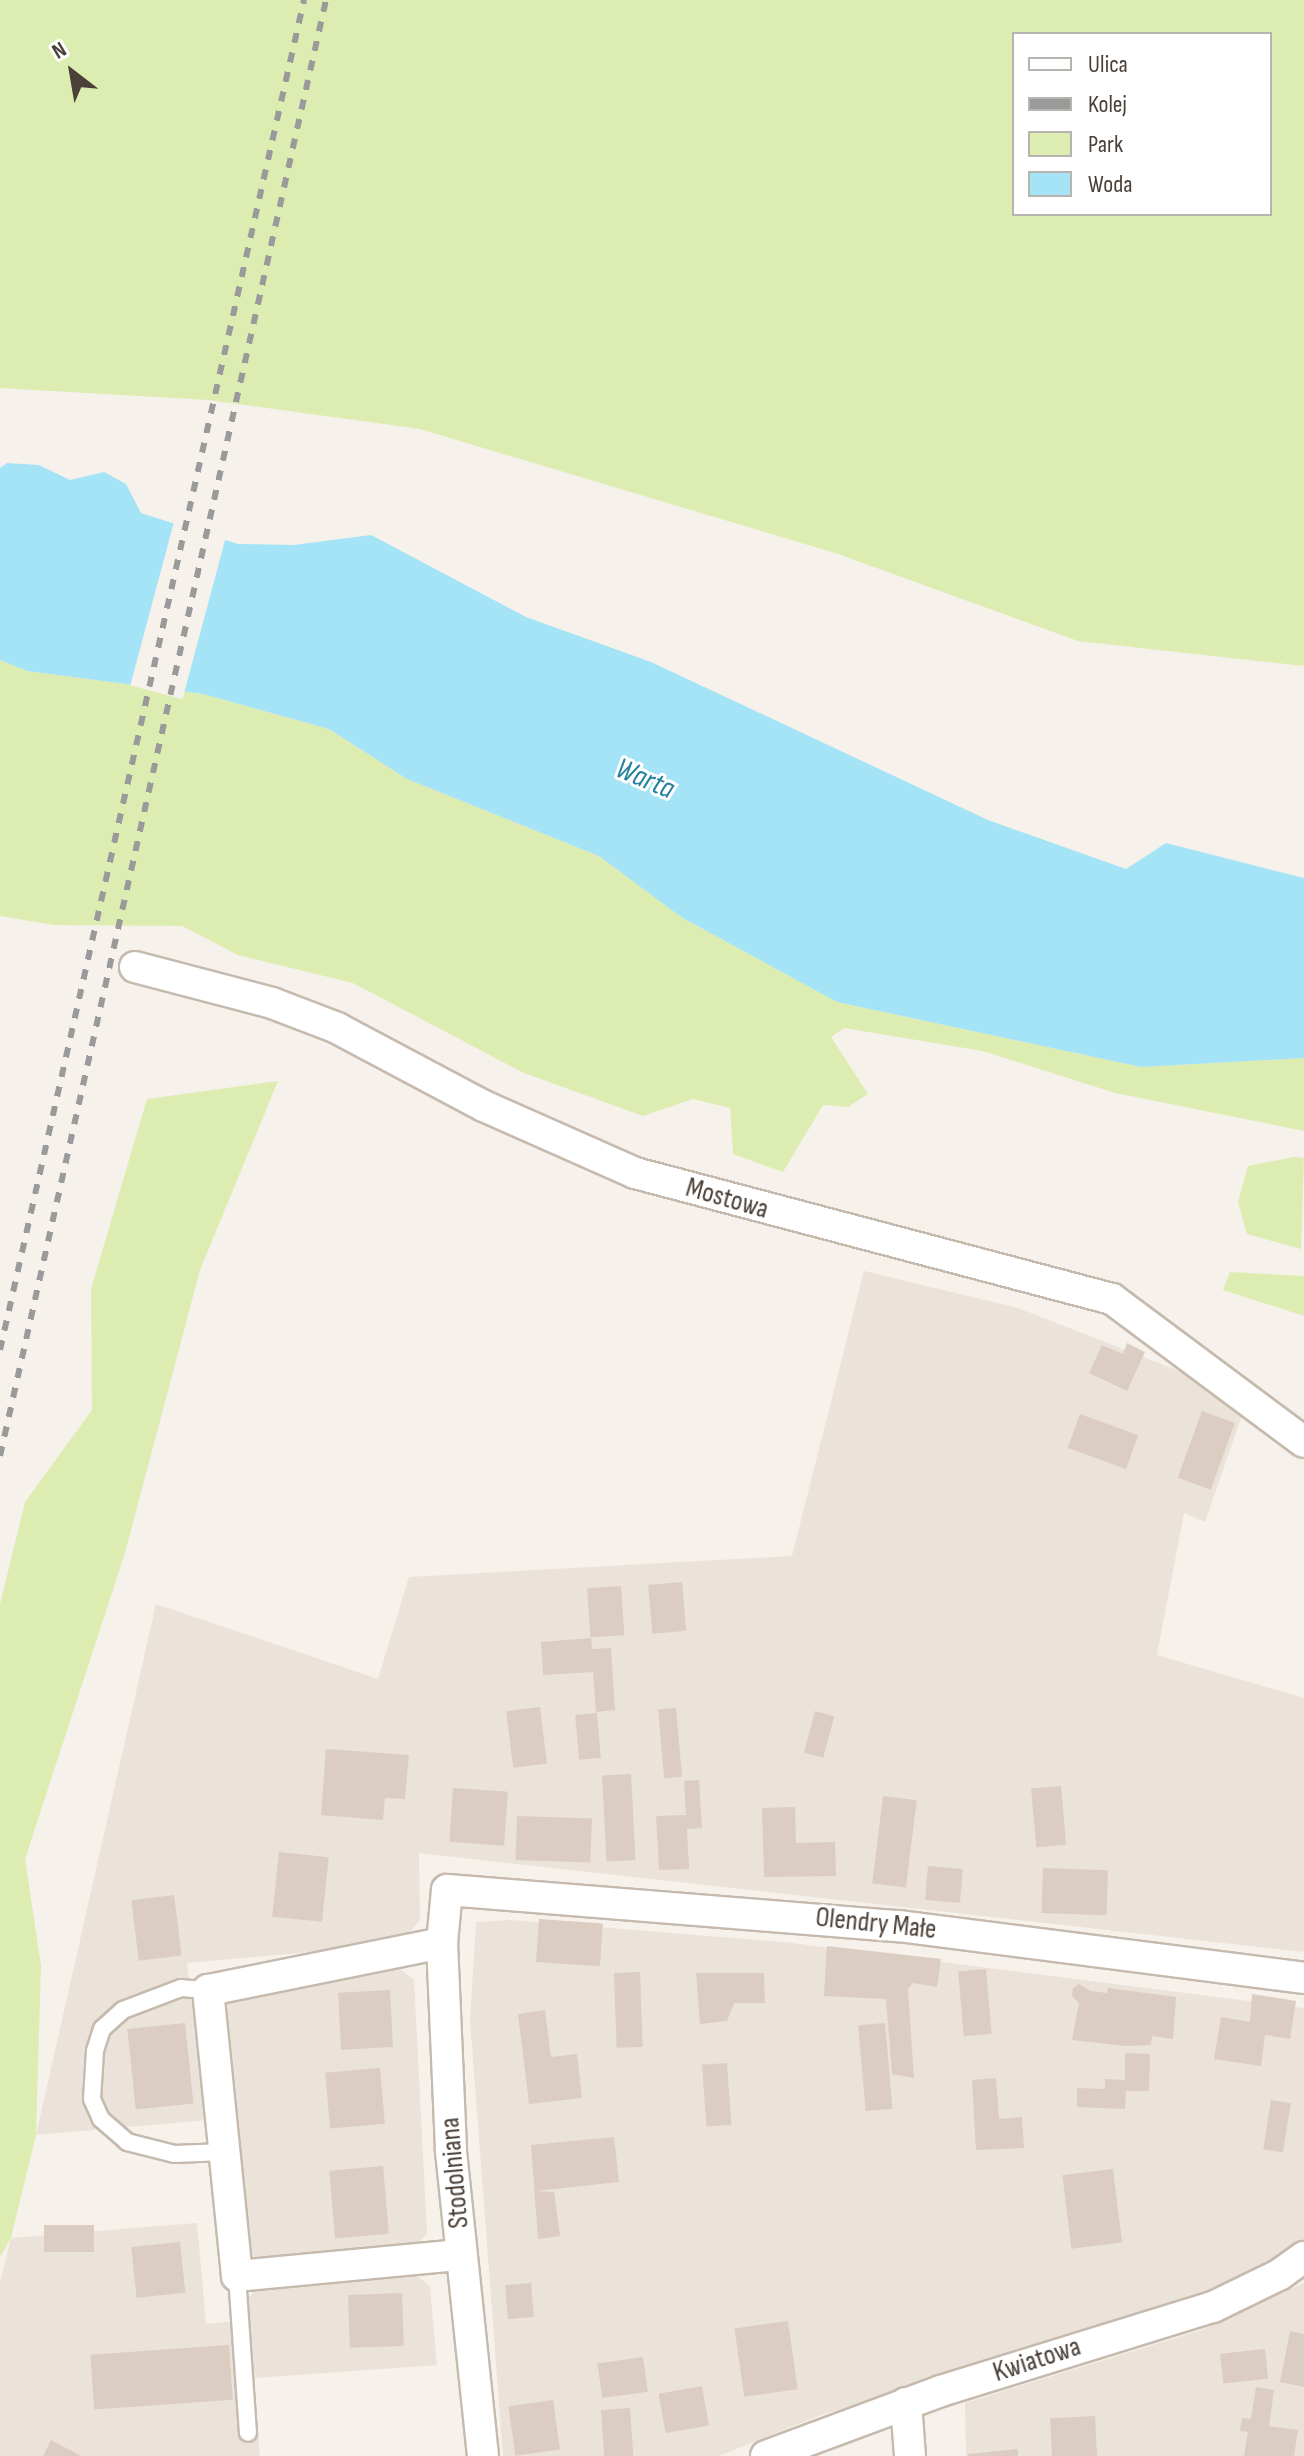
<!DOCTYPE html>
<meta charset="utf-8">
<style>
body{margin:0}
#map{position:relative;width:1304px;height:2456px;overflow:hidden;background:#f6f1eb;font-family:"Sofia Sans Condensed",sans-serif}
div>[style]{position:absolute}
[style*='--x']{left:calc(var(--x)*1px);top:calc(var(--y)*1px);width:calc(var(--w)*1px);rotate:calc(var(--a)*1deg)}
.residential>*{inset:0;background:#ebe2d9}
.green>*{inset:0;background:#ddedb2}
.water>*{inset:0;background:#a5e3f6}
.pier>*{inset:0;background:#f6f1eb;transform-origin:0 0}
.building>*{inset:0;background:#dccdc2;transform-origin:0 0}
.roads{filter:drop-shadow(2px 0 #c6baaf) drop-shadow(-2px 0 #c6baaf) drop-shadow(0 2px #c6baaf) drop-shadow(0 -2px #c6baaf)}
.lane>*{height:16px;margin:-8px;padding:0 8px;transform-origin:8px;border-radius:8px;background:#fff}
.street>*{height:30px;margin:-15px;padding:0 15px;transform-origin:15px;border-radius:15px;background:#fff}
.rail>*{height:6px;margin-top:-3px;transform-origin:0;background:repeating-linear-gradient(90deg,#9a9a9a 0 10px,transparent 0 20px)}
span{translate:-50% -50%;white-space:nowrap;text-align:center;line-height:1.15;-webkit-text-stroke:6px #fff;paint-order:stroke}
.street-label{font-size:28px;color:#4b4038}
.water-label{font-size:30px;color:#23809e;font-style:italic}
.legend{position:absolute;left:1012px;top:32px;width:260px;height:184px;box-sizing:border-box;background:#fff;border:2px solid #b7b3af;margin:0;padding:10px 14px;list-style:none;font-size:24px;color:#4b4038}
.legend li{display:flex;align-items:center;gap:16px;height:40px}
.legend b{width:40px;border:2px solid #b7b3af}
.north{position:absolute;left:32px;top:32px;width:80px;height:80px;-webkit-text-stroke:6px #fff;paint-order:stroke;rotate:329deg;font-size:22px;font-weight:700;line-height:32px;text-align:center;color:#4b4038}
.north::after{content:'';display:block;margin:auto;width:28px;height:36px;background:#4b4038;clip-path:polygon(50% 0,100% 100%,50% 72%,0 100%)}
</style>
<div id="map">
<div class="residential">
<div style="clip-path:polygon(864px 1271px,1018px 1308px,1184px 1373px,1243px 1412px,1205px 1522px,1184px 1513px,1157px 1655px,1304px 1698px,1304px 1952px,419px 1853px,420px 1920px,399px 1944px,187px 1963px,192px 2005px,398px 1967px,414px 1980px,427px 2233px,413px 2249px,258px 2259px,242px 2246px,231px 2118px,36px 2135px,156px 1604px,378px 1679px,409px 1577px,792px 1556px)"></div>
<div style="clip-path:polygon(511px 1920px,784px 1942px,1304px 2008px,1304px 2241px,1187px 2304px,818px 2416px,719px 2456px,503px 2456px,470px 2019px,476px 1922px)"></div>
<div style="clip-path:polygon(197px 2223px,206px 2324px,248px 2320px,247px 2299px,261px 2284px,415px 2273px,430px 2287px,437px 2365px,254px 2378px,260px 2456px,0 2456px,0 2283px,11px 2238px)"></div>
<div style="clip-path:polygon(1304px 2283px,1304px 2456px,966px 2456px,965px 2403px,1201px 2330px)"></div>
</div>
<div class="green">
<div style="clip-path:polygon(evenodd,0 0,1304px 0,1304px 666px,1078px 641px,838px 554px,420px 429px,208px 400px,0 388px,0 0,1014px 34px,1270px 34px,1270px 214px,1014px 214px,1014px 34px)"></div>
<div style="clip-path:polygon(0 660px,27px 671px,203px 694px,329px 729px,407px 779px,599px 856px,681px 917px,837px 1002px,1141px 1067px,1304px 1058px,1304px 1131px,1115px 1093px,983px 1051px,844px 1028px,831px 1037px,868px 1094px,848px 1107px,823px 1105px,783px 1172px,733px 1154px,730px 1108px,693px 1099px,643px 1116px,524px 1073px,353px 983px,238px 955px,182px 926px,54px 925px,0 916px)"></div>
<div style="clip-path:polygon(278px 1081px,200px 1270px,125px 1553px,25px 1859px,41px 1966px,36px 2135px,11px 2238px,0 2257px,0 1604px,25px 1502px,92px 1410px,91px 1289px,147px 1099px)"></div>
<div style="clip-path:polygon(1294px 1157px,1304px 1158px,1301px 1249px,1247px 1234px,1238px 1202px,1248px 1166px)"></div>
<div style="clip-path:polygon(1230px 1272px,1304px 1276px,1304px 1316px,1223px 1290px)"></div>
</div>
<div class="water">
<div style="clip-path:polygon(7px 463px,39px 465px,70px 480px,104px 472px,126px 484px,141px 513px,238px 544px,294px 545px,371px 535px,526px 617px,651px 662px,988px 820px,1126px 869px,1166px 843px,1304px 878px,1304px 1058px,1141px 1067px,837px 1002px,681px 917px,599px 856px,407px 779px,329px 729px,203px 694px,27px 671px,0 660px,0 468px)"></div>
</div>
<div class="pier">
<div style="left:174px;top:522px;width:54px;height:169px;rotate:15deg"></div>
</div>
<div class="building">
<div style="clip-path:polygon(1127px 1343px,1145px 1352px,1127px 1391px,1089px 1373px,1102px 1345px,1123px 1354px)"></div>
<div style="left:1202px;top:1411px;width:35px;height:71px;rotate:20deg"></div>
<div style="left:1080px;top:1414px;width:62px;height:36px;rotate:20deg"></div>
<div style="left:682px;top:1582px;width:49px;height:34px;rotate:85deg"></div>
<div style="left:621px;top:1586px;width:49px;height:34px;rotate:86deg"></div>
<div style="clip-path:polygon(591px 1638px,592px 1649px,611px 1648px,615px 1710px,596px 1712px,593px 1672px,543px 1675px,541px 1642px)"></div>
<div style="left:540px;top:1707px;width:57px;height:34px;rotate:83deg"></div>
<div style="left:676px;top:1708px;width:69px;height:18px;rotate:85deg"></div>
<div style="left:815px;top:1711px;width:20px;height:43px;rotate:15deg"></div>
<div style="left:597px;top:1713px;width:45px;height:22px;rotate:85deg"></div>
<div style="clip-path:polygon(326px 1749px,409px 1755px,405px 1799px,385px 1798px,383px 1820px,321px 1815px)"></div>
<div style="left:631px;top:1774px;width:86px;height:29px;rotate:87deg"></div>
<div style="clip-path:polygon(699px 1780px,702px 1828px,687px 1829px,689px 1869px,659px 1870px,656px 1816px,686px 1815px,684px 1781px)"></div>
<div style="left:1061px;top:1786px;width:59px;height:30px;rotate:85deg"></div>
<div style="left:453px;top:1788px;width:55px;height:54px;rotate:4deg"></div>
<div style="left:883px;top:1796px;width:34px;height:88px;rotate:7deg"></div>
<div style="clip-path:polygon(795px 1807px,796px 1843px,835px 1842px,836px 1876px,764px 1877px,762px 1808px)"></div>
<div style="left:517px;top:1816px;width:75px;height:44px;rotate:2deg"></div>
<div style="left:279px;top:1852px;width:50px;height:65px;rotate:6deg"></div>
<div style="left:928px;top:1866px;width:35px;height:34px;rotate:5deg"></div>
<div style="left:1043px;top:1868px;width:65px;height:45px;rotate:2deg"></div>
<div style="left:174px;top:1895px;width:61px;height:43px;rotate:83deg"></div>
<div style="left:539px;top:1919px;width:64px;height:43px;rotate:4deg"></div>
<div style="clip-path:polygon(827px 1946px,941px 1959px,937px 1987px,913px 1983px,908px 1989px,914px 2078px,892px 2074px,886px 1999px,824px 1996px)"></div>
<div style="left:986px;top:1969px;width:65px;height:28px;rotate:85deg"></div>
<div style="left:640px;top:1972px;width:75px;height:26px;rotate:88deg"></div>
<div style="clip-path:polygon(696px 1973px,764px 1973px,765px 2003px,734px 2003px,727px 2021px,700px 2024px)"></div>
<div style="clip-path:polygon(1079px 1984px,1091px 1991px,1107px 1993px,1108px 1988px,1176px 1997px,1173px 2039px,1152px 2036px,1151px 2045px,1126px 2046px,1072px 2040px,1079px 2003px,1072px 1996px,1073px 1988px)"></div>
<div style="left:390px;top:1990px;width:57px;height:52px;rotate:87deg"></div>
<div style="clip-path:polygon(1252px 1994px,1296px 2001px,1290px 2039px,1265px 2035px,1261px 2066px,1214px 2059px,1221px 2017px,1250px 2022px)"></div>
<div style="clip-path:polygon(545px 2010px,551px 2057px,577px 2054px,582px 2098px,529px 2104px,518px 2014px)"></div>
<div style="left:185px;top:2023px;width:81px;height:58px;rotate:84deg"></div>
<div style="left:885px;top:2023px;width:86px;height:27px;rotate:85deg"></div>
<div style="clip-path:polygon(1125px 2053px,1150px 2054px,1149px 2091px,1126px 2091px,1125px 2109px,1077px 2107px,1077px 2088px,1105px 2089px,1105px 2079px,1125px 2080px)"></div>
<div style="left:727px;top:2063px;width:62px;height:25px;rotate:86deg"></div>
<div style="left:380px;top:2068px;width:56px;height:55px;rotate:85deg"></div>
<div style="clip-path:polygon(996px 2078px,999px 2119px,1022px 2117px,1024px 2148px,976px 2150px,972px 2080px)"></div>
<div style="left:1271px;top:2100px;width:20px;height:50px;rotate:9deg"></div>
<div style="clip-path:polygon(614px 2137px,619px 2182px,535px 2191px,554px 2192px,560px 2236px,538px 2239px,531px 2145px)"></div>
<div style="left:383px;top:2166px;width:68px;height:54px;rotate:85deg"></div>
<div style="left:1113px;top:2169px;width:74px;height:51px;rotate:83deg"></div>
<div style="left:44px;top:2225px;width:50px;height:27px"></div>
<div style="left:180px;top:2242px;width:51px;height:49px;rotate:84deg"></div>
<div style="left:531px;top:2283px;width:34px;height:26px;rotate:85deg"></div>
<div style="left:402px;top:2293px;width:53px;height:54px;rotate:88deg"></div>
<div style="left:788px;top:2321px;width:69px;height:54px;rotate:82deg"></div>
<div style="clip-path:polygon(1290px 2331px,1304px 2334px,1304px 2387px,1280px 2382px)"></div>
<div style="left:229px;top:2345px;width:55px;height:139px;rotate:86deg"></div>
<div style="left:1265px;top:2349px;width:30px;height:45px;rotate:84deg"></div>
<div style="left:643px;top:2357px;width:35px;height:46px;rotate:82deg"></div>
<div style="left:702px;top:2386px;width:40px;height:44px;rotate:80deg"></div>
<div style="clip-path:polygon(1256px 2387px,1274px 2390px,1269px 2426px,1298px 2430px,1294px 2456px,1244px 2456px,1248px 2432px,1240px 2431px,1242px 2418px,1251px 2419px)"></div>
<div style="left:553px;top:2400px;width:50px;height:45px;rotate:82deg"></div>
<div style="left:630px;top:2408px;width:48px;height:29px;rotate:86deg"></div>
<div style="left:1095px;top:2416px;width:40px;height:45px;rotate:87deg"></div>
<div style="clip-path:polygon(51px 2440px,81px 2456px,43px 2456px)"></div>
<div style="clip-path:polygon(1018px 2449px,1018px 2456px,968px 2456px,968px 2454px)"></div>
</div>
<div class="roads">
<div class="lane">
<div style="--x:208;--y:1990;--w:27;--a:-176"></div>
<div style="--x:181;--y:1988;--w:62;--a:159.2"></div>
<div style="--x:123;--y:2010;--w:28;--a:138"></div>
<div style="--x:102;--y:2029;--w:23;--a:108"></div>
<div style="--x:95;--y:2051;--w:48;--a:93.6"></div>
<div style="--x:92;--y:2099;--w:22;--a:66"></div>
<div style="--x:101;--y:2119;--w:35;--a:41"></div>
<div style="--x:127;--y:2142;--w:49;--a:14.3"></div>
<div style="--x:174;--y:2154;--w:51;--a:-2.2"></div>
<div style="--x:237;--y:2276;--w:157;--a:86"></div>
</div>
<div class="street">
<div style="--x:135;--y:967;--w:142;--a:14.7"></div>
<div style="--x:272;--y:1003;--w:70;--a:21"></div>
<div style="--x:337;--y:1028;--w:166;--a:28"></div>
<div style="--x:484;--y:1106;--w:165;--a:23.9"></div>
<div style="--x:635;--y:1173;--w:493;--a:14.8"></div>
<div style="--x:1112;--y:1299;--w:239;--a:36.7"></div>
<div style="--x:442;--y:1943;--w:239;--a:168.6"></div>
<div style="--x:208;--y:1990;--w:287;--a:84.2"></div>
<div style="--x:237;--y:2276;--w:225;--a:-5.4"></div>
<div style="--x:906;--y:2403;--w:53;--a:85.7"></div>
<div style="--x:483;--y:2456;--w:309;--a:-96"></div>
<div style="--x:451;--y:2149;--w:206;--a:-92.5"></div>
<div style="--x:442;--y:1943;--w:53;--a:-84.6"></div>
<div style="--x:447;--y:1890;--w:453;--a:4.6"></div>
<div style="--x:899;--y:1926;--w:408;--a:7.3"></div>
<div style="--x:766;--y:2456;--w:187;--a:-20.4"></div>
<div style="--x:941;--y:2391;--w:285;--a:-17.2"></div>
<div style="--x:1213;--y:2307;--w:73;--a:-25.9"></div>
<div style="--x:1279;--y:2275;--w:31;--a:-36"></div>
</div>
</div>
<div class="rail">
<div style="--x:0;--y:1350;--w:1384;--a:-77.31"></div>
<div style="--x:0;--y:1456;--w:1492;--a:-77.38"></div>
</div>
<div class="street-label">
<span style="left:727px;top:1199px;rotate:16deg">Mostowa</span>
<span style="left:876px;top:1924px;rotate:6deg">Olendry Małe</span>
<span style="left:455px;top:2173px;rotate:-95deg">Stodolniana</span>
<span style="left:1037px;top:2360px;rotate:-18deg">Kwiatowa</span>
</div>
<div class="water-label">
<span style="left:645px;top:779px;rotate:23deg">Warta</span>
</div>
<ul class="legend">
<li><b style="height:10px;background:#fff"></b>Ulica</li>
<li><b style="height:10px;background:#9a9a9a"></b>Kolej</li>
<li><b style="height:22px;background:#ddedb2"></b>Park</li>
<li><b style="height:22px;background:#a5e3f6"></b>Woda</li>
</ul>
<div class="north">N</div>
</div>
